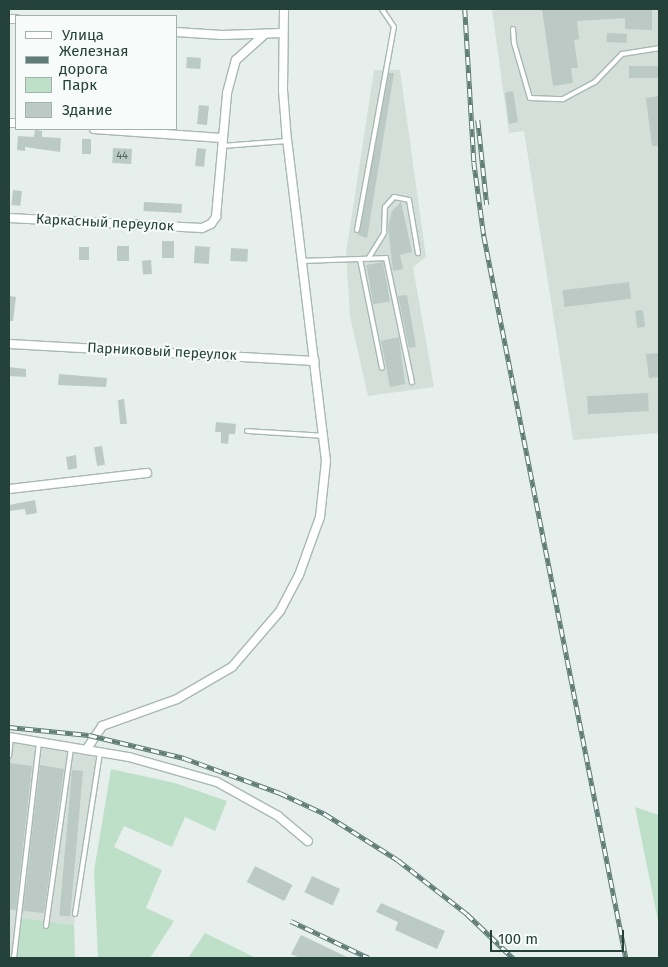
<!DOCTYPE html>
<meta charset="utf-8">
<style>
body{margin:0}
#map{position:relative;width:668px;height:967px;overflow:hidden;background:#e6efeb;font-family:"Fira Sans",sans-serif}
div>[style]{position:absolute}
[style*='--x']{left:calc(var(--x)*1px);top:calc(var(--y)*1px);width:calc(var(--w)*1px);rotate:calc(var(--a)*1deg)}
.built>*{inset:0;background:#d4dfda}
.green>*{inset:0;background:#bfe0c8}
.building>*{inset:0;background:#bbcac4;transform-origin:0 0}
.roads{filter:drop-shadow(1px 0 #a8b8b2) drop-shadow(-1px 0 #a8b8b2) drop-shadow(0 1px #a8b8b2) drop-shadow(0 -1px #a8b8b2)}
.service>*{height:4px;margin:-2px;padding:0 2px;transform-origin:2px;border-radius:2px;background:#fff}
.minor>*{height:8px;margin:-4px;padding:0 4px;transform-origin:4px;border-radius:4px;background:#fff}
.rail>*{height:4.5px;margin-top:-2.25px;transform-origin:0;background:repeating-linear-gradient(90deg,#f7fbf9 0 8px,#5f7d75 0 16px);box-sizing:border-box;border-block:1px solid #5f7d75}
span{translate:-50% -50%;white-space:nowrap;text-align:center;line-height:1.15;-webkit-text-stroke:4px #f7fbf9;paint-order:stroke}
.number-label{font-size:11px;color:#4a645c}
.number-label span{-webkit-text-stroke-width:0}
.street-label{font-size:14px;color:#24423a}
.frame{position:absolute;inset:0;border:10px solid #24423a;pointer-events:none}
.legend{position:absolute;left:15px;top:15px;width:162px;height:115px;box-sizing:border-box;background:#f7fbf9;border:1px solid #a3b1ad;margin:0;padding:6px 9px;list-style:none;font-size:15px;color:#24423a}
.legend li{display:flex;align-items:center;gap:10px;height:25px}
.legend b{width:25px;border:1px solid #a3b1ad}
.scale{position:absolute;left:490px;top:930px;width:134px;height:22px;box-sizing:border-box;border:2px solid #24423a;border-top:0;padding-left:6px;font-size:15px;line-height:18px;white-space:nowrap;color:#24423a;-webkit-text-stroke:4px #f7fbf9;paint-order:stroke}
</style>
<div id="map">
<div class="built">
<div style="clip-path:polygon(492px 9px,659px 9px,659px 433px,573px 440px,524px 131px,509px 133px)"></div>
<div style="clip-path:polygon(374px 70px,400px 70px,426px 257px,413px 267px,434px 387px,368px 396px,350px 316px,346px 253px)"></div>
<div style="clip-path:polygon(9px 742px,96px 757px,74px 925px,21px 918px,15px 958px,9px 958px)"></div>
</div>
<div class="green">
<div style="clip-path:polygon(111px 769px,175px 783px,227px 801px,215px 831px,185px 817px,172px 847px,124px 826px,114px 847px,162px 870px,146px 908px,174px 921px,150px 958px,98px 958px,94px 871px)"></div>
<div style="clip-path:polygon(635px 807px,659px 815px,659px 926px)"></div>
<div style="clip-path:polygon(21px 918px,74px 925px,75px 958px,15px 958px)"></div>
<div style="clip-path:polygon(205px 933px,256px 958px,188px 958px)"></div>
</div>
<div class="building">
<div style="clip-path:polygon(542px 9px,652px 9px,652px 30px,625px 29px,625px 18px,577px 21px,579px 39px,574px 40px,578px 68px,571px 68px,573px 83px,553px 86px)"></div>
<div style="left:607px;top:33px;width:20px;height:9px;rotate:3deg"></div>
<div style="left:187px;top:57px;width:14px;height:11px;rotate:4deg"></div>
<div style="left:659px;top:66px;width:12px;height:30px;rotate:90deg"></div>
<div style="clip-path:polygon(389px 73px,394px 73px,367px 238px,358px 235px)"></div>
<div style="clip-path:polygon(513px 91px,518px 122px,509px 124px,505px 93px)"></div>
<div style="clip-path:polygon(659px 96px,659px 146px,652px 146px,646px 98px)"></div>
<div style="left:199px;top:105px;width:10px;height:19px;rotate:6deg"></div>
<div style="clip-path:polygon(35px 130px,42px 131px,42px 137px,61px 138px,60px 152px,25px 147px,25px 151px,17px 150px,18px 136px,34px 137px)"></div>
<div style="left:82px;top:139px;width:9px;height:15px"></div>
<div style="left:113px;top:148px;width:19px;height:15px;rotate:3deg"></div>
<div style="left:197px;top:148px;width:9px;height:18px;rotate:6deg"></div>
<div style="left:13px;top:190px;width:9px;height:15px;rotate:6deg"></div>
<div style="left:144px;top:202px;width:38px;height:9px;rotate:3deg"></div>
<div style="clip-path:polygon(401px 202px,412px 252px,400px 255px,403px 269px,393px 271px,388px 227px,392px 211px)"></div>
<div style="left:162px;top:241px;width:12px;height:17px"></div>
<div style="left:117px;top:246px;width:12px;height:15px"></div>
<div style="left:195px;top:246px;width:15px;height:17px;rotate:4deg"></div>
<div style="left:79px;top:247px;width:10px;height:13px"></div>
<div style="left:231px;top:248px;width:17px;height:13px;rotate:3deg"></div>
<div style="left:151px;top:260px;width:14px;height:9px;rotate:86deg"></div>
<div style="left:383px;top:262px;width:40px;height:17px;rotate:80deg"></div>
<div style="left:629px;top:282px;width:17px;height:67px;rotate:83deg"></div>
<div style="clip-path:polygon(407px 295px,416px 347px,409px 348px,398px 296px)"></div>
<div style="clip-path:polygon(9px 296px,16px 297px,13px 321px,9px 321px)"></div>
<div style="left:643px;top:310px;width:17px;height:8px;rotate:83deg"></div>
<div style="clip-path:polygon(399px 337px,405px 384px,390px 387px,381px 341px)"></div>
<div style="clip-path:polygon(659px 353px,659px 377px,649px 378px,646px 354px)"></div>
<div style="clip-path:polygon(9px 367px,26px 369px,26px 377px,9px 376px)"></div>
<div style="clip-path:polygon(59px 374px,107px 378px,106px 387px,58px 385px)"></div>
<div style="left:648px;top:393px;width:18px;height:61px;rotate:87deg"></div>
<div style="clip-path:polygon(124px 399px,127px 424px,120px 424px,118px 400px)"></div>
<div style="clip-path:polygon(216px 422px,236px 424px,235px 434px,229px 434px,228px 444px,221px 443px,221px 432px,215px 432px)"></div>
<div style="left:102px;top:446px;width:19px;height:8px;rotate:81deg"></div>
<div style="clip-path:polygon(76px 455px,77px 468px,68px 470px,66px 457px)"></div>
<div style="clip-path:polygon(35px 500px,37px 513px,26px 515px,25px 509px,9px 511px,9px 505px)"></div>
<div style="clip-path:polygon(9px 763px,32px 766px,16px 910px,9px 909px)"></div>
<div style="clip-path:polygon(40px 765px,64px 769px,44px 913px,23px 911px)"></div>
<div style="left:72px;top:770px;width:11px;height:146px;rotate:5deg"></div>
<div style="left:255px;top:866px;width:42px;height:18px;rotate:27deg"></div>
<div style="left:312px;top:876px;width:31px;height:18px;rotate:25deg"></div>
<div style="clip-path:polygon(381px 903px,445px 931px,437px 949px,395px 930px,398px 922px,376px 912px)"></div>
<div style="clip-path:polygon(301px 935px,349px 958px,300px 958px,291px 954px)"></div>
</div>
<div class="roads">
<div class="service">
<div style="--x:513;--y:29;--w:14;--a:86"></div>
<div style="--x:514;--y:43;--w:57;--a:73.8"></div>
<div style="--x:530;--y:98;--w:33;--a:2"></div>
<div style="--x:563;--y:99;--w:36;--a:-28"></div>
<div style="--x:595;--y:82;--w:39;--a:-46"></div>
<div style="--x:622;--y:54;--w:37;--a:-9"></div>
<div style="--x:222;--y:146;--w:65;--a:-4.4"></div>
<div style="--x:357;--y:230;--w:206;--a:-79.7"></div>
<div style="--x:394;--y:27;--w:22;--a:-124"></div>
<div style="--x:360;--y:259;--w:111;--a:78.6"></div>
<div style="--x:368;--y:259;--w:31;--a:-58"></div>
<div style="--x:384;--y:233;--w:26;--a:-88"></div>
<div style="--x:385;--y:207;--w:13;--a:-48"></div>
<div style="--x:394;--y:197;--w:15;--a:11"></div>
<div style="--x:409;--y:200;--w:54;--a:80.4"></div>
<div style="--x:303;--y:261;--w:83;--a:-2.1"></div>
<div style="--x:386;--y:258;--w:127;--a:78.2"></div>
<div style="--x:247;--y:431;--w:77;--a:3.7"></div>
<div style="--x:9;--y:756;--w:18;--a:-84"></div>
<div style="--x:75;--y:914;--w:164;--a:-81.2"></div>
<div style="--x:46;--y:926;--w:181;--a:-82"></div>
<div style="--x:14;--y:958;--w:217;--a:-83.4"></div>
</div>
<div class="minor">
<div style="--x:9;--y:19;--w:7;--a:0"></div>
<div style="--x:176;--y:32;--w:46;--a:3.7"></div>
<div style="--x:222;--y:35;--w:61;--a:-1.9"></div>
<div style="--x:9;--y:123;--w:7;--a:0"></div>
<div style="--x:94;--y:129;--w:128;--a:4"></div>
<div style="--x:9;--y:218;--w:193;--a:3"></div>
<div style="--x:202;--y:228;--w:10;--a:-24"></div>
<div style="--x:211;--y:224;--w:9;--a:-54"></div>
<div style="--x:216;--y:217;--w:124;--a:-84.9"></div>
<div style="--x:227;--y:93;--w:34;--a:-75"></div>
<div style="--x:236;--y:60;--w:39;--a:-42"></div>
<div style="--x:9;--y:344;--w:306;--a:3.2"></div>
<div style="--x:9;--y:489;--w:139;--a:-6.6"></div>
<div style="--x:9;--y:737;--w:122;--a:9.5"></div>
<div style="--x:129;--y:757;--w:91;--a:15.9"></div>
<div style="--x:217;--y:782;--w:70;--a:29.1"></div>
<div style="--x:278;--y:816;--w:39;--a:40"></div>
<div style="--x:86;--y:750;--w:29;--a:-56"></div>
<div style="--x:102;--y:726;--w:80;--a:-19.8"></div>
<div style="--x:177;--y:699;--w:64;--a:-30.2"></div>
<div style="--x:232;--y:667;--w:74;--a:-49.4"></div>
<div style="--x:280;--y:611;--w:41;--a:-62.2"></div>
<div style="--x:299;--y:575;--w:62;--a:-70.1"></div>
<div style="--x:320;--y:517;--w:56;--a:-83.9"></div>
<div style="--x:326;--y:461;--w:322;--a:-96.9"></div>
<div style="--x:287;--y:141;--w:51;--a:-94.5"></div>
<div style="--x:283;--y:90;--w:81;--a:-89.3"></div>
</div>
</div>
<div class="rail">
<div style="--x:465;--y:9;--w:153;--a:86.6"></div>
<div style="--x:474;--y:162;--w:75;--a:82.3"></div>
<div style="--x:484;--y:236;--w:736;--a:78.87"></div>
<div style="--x:478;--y:120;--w:85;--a:84"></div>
<div style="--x:9;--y:727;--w:80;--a:5.7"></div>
<div style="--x:89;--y:735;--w:98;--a:13.6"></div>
<div style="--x:184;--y:758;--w:102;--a:20"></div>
<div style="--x:280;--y:793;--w:50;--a:25"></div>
<div style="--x:325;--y:814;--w:86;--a:32.2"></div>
<div style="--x:398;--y:860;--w:88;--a:38"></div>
<div style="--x:467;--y:914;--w:64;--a:43.7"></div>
<div style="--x:291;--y:921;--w:86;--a:25.4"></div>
</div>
<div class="number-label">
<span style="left:122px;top:156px">44</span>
</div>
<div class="street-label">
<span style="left:105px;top:223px;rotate:3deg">Каркасный переулок</span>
<span style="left:162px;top:352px;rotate:3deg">Парниковый переулок</span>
</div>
<div class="frame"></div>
<ul class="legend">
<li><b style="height:6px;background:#fff"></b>Улица</li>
<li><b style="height:6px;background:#5f7d75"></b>Железная дорога</li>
<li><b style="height:14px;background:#bfe0c8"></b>Парк</li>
<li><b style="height:14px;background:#bbcac4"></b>Здание</li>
</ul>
<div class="scale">100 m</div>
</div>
